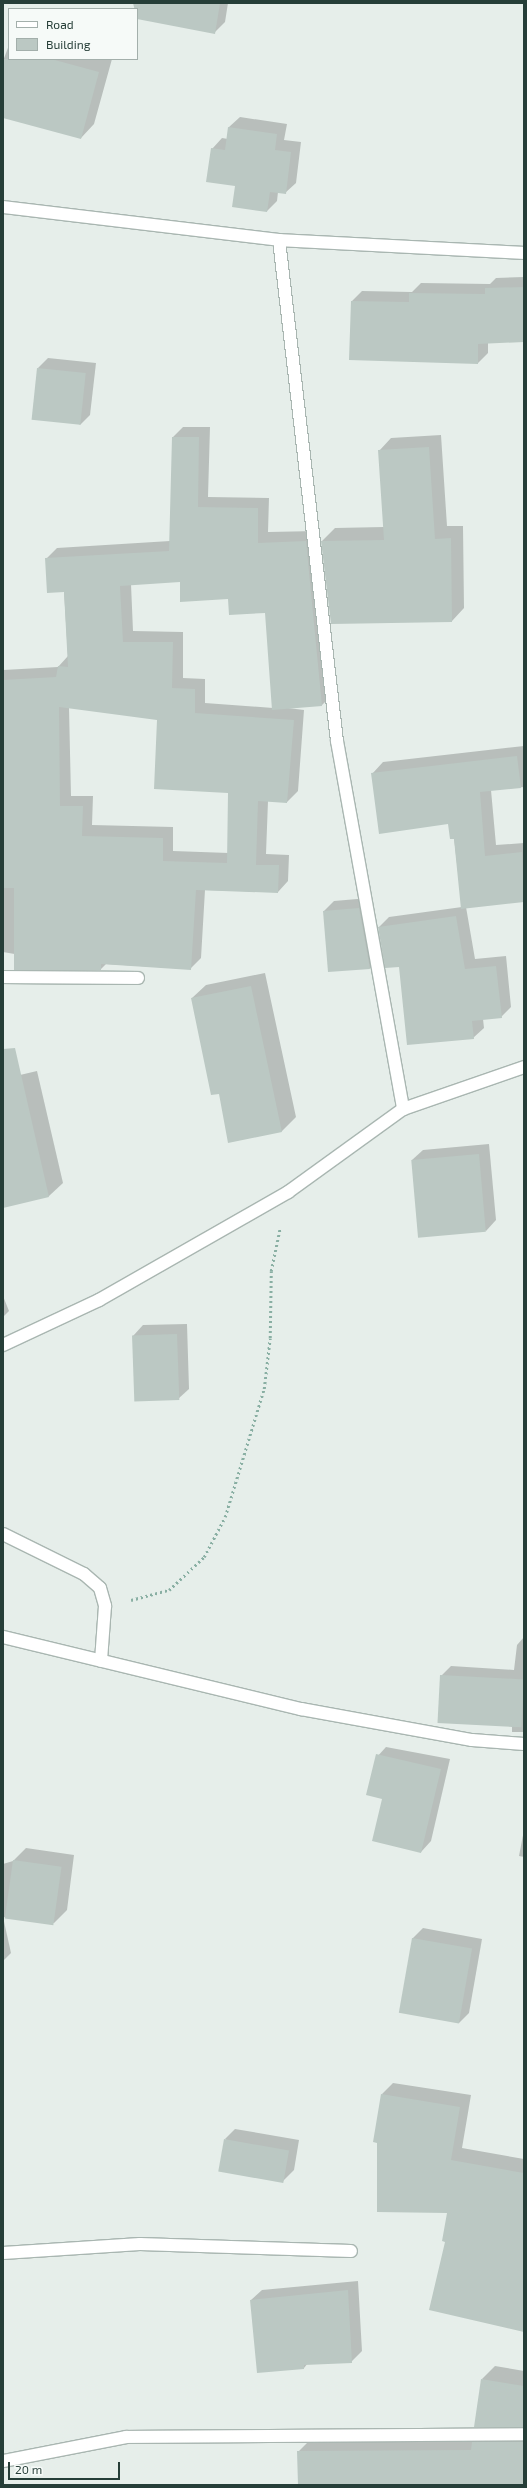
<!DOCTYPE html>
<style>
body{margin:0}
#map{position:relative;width:527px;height:2488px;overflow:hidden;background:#e6eeea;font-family:"Exo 2",sans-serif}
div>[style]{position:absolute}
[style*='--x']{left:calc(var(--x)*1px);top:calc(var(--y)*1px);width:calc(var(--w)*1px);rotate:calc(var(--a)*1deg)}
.shadow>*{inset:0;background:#0003}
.building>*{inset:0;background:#bbc8c3;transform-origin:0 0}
.path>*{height:2.5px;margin-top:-1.25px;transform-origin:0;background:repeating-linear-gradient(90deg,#89afa3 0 2px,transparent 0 5px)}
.roads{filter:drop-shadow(1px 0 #a9b6b1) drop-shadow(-1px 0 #a9b6b1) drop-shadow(0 1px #a9b6b1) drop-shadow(0 -1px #a9b6b1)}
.minor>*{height:12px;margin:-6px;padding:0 6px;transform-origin:6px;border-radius:6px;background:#fff}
span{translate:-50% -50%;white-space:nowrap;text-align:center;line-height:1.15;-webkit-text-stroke:3px #f6faf8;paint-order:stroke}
.frame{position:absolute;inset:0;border:4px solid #263e38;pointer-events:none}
.legend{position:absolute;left:8px;top:8px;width:130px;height:52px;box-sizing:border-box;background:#f6faf8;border:1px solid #a3afab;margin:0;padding:5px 7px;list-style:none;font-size:12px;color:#263e38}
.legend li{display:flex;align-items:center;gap:8px;height:20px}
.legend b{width:20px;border:1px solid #a3afab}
.scale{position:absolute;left:8px;top:2462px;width:112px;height:18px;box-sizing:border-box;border:2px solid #263e38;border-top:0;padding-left:5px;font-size:12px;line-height:14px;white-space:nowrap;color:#263e38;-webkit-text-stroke:3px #f6faf8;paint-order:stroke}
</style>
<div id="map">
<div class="shadow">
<div style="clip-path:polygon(190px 3px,228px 3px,225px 22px,214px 33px)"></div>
<div style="clip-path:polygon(9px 45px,9px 59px,112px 59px,94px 124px,81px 138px,3px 117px,3px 61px)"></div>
<div style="clip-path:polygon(240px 117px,287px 124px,284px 140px,301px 142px,296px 183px,285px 193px,278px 192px,277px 201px,267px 211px,236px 185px,212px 149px,222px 138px,228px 139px,229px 127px)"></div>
<div style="clip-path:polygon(524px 277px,524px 341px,488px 342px,488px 353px,478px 363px,352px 301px,362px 291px,412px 292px,421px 283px,490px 284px,496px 278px)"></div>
<div style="clip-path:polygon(48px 358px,96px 363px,90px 415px,80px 425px,38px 368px)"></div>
<div style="clip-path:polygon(evenodd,183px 427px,210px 427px,208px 497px,269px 498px,268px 532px,317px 531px,332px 695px,322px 705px,288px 708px,304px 710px,298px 791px,287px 802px,268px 801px,266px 854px,289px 855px,288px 881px,278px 892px,205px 890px,201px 958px,190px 969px,106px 964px,101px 969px,3px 952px,3px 670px,58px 667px,68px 656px,64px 591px,46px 559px,57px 548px,170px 541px,173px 437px,183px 427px,181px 581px,266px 612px,273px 708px,205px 703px,205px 679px,183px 678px,183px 632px,133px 631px,131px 584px,181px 581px,183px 427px,69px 707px,158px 719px,230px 792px,229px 853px,173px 851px,173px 827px,92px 825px,93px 796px,71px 796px,69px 707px)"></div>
<div style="clip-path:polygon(441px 435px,447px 526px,463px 526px,464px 608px,452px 621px,332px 623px,322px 541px,335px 528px,384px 527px,379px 451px,391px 438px)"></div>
<div style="clip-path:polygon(524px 746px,524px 787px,491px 790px,496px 845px,524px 843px,524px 901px,466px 907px,475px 959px,506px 956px,511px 1007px,501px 1017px,483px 1019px,484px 1028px,473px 1038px,400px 966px,379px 927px,389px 917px,462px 907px,454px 838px,449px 823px,372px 774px,383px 762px)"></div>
<div style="clip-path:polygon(369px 898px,380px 958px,370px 968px,329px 971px,324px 911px,334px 901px)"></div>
<div style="clip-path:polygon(265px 973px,296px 1117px,282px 1131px,229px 1142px,220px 1093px,192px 998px,206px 985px)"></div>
<div style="clip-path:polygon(37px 1071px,63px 1183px,49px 1196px,3px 1207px,3px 1079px)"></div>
<div style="clip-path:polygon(489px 1144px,496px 1220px,486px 1231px,412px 1160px,423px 1150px)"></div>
<div style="clip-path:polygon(3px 1296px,9px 1311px,3px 1317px)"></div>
<div style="clip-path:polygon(187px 1324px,189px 1389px,178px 1399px,133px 1336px,143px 1325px)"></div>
<div style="clip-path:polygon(524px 1637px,524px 1732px,512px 1732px,512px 1727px,441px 1676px,451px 1666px,514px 1670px,517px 1645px)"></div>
<div style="clip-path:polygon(386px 1747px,450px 1759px,431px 1841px,421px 1852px,376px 1758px)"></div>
<div style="clip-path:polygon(524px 1830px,524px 1857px,519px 1856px)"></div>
<div style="clip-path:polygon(26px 1848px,74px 1855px,67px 1910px,54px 1923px,3px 1917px,3px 1864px,13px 1861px)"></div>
<div style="clip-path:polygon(3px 1917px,11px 1953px,3px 1961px)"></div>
<div style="clip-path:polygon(423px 1928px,482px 1939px,469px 2013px,459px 2023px,412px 1939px)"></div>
<div style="clip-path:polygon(393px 2083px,471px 2095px,462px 2148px,524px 2159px,524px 2331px,446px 2241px,448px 2212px,382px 2094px)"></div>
<div style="clip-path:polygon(235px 2129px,299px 2140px,294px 2170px,283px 2181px,225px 2139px)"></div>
<div style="clip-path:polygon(358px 2281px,362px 2351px,351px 2362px,308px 2363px,304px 2368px,251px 2300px,262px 2290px)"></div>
<div style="clip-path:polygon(495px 2366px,524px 2371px,524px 2426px,482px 2379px)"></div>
<div style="clip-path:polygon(524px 2428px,524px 2485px,299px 2485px,298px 2452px,311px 2439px)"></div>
</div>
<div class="building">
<div style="clip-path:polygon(133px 3px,220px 3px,215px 34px,137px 19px)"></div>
<div style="clip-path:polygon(3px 59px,51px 59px,99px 72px,81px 139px,3px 118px)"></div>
<div style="clip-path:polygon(228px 127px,277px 134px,275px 150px,291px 152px,286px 194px,270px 192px,267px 212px,232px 207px,235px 186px,206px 182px,211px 148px,225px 150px)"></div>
<div style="clip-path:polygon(524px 287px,524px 342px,478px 344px,478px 364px,349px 360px,351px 301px,409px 302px,409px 293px,485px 294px,485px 288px)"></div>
<div style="left:37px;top:368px;width:49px;height:52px;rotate:6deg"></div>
<div style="clip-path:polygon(evenodd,172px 437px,199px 437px,198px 507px,258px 508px,258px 543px,306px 541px,322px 706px,272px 710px,265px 613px,229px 615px,228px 599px,180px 602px,180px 582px,120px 586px,123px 642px,173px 642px,172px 688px,195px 689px,195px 713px,294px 720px,287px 803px,258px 801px,256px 865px,279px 865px,278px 893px,196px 890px,191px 970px,101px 964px,101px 970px,14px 970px,14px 888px,3px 888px,3px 680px,56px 677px,58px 666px,68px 667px,64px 592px,47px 593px,45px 558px,169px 551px,172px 437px,59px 707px,157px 720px,154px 789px,228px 793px,227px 863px,163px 861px,163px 838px,82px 836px,83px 806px,60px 806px,59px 707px)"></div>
<div style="clip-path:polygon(429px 447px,435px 539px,451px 538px,452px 622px,331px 624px,321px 541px,384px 540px,378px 450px)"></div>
<div style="clip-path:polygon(517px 756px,521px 788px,480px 792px,485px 856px,522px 852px,524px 902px,461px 909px,454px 839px,450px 839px,448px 824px,379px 834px,371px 773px)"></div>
<div style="clip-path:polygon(359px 908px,370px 969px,328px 972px,323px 911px)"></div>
<div style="clip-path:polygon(456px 916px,465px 969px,496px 966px,502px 1018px,472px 1021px,474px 1039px,407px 1045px,399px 967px,385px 968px,378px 927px)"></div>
<div style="clip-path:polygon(251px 986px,282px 1132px,228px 1143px,219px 1094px,211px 1095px,191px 998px)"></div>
<div style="clip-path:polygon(15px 1048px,49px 1197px,3px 1208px,3px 1049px)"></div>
<div style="left:479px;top:1154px;width:78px;height:68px;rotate:85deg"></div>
<div style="left:177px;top:1334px;width:66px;height:45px;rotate:88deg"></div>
<div style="left:440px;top:1675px;width:84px;height:48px;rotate:3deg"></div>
<div style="clip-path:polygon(376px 1754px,441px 1769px,421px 1853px,372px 1841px,382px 1799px,366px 1795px)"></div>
<div style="left:13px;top:1860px;width:49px;height:59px;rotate:8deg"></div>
<div style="left:412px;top:1938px;width:61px;height:76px;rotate:10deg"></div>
<div style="clip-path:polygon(381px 2094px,460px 2107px,451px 2160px,524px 2173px,524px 2332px,429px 2310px,445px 2242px,442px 2241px,447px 2213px,377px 2212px,377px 2143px,373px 2142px)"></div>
<div style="left:224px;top:2139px;width:66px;height:33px;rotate:10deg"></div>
<div style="clip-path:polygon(348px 2290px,352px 2363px,304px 2365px,304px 2369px,257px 2373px,250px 2300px)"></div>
<div style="clip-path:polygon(481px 2379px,524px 2386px,524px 2427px,474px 2427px)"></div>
<div style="clip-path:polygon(472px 2442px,524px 2442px,524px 2485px,298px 2485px,297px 2451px,471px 2450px)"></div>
</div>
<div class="path">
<div style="--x:131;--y:1600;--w:39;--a:-15"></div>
<div style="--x:169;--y:1590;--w:48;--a:-43.3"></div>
<div style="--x:204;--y:1557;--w:45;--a:-62.3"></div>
<div style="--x:225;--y:1517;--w:134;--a:-73.1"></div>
<div style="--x:264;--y:1389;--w:51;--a:-83.3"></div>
<div style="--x:270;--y:1338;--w:67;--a:-89.1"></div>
<div style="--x:271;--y:1271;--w:44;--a:-78.2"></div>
</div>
<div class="roads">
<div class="minor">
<div style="--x:3;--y:207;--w:278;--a:6.8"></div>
<div style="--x:279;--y:240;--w:245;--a:3"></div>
<div style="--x:279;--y:240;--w:504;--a:83.4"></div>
<div style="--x:337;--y:741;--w:374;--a:79.8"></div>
<div style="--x:3;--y:977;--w:135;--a:0.4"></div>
<div style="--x:3;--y:1345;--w:106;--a:-25.1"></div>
<div style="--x:99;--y:1300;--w:218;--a:-29.7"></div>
<div style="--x:288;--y:1192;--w:142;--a:-35.8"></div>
<div style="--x:403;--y:1109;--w:128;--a:-19.1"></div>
<div style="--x:3;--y:1534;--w:90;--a:26.3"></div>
<div style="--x:84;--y:1574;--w:21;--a:41"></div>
<div style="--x:100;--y:1588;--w:19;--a:74"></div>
<div style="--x:105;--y:1606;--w:55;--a:94.2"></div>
<div style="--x:3;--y:1637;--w:307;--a:13.6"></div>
<div style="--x:301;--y:1709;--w:174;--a:10.3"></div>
<div style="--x:472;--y:1740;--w:52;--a:4.4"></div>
<div style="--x:3;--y:2253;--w:137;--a:-3.8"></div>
<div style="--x:140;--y:2244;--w:211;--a:1.9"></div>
<div style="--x:3;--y:2461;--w:125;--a:-11"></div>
<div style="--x:126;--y:2437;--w:398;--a:-0.4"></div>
</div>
</div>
<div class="frame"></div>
<ul class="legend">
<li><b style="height:5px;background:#fff"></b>Road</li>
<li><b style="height:11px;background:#bbc8c3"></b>Building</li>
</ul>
<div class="scale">20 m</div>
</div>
